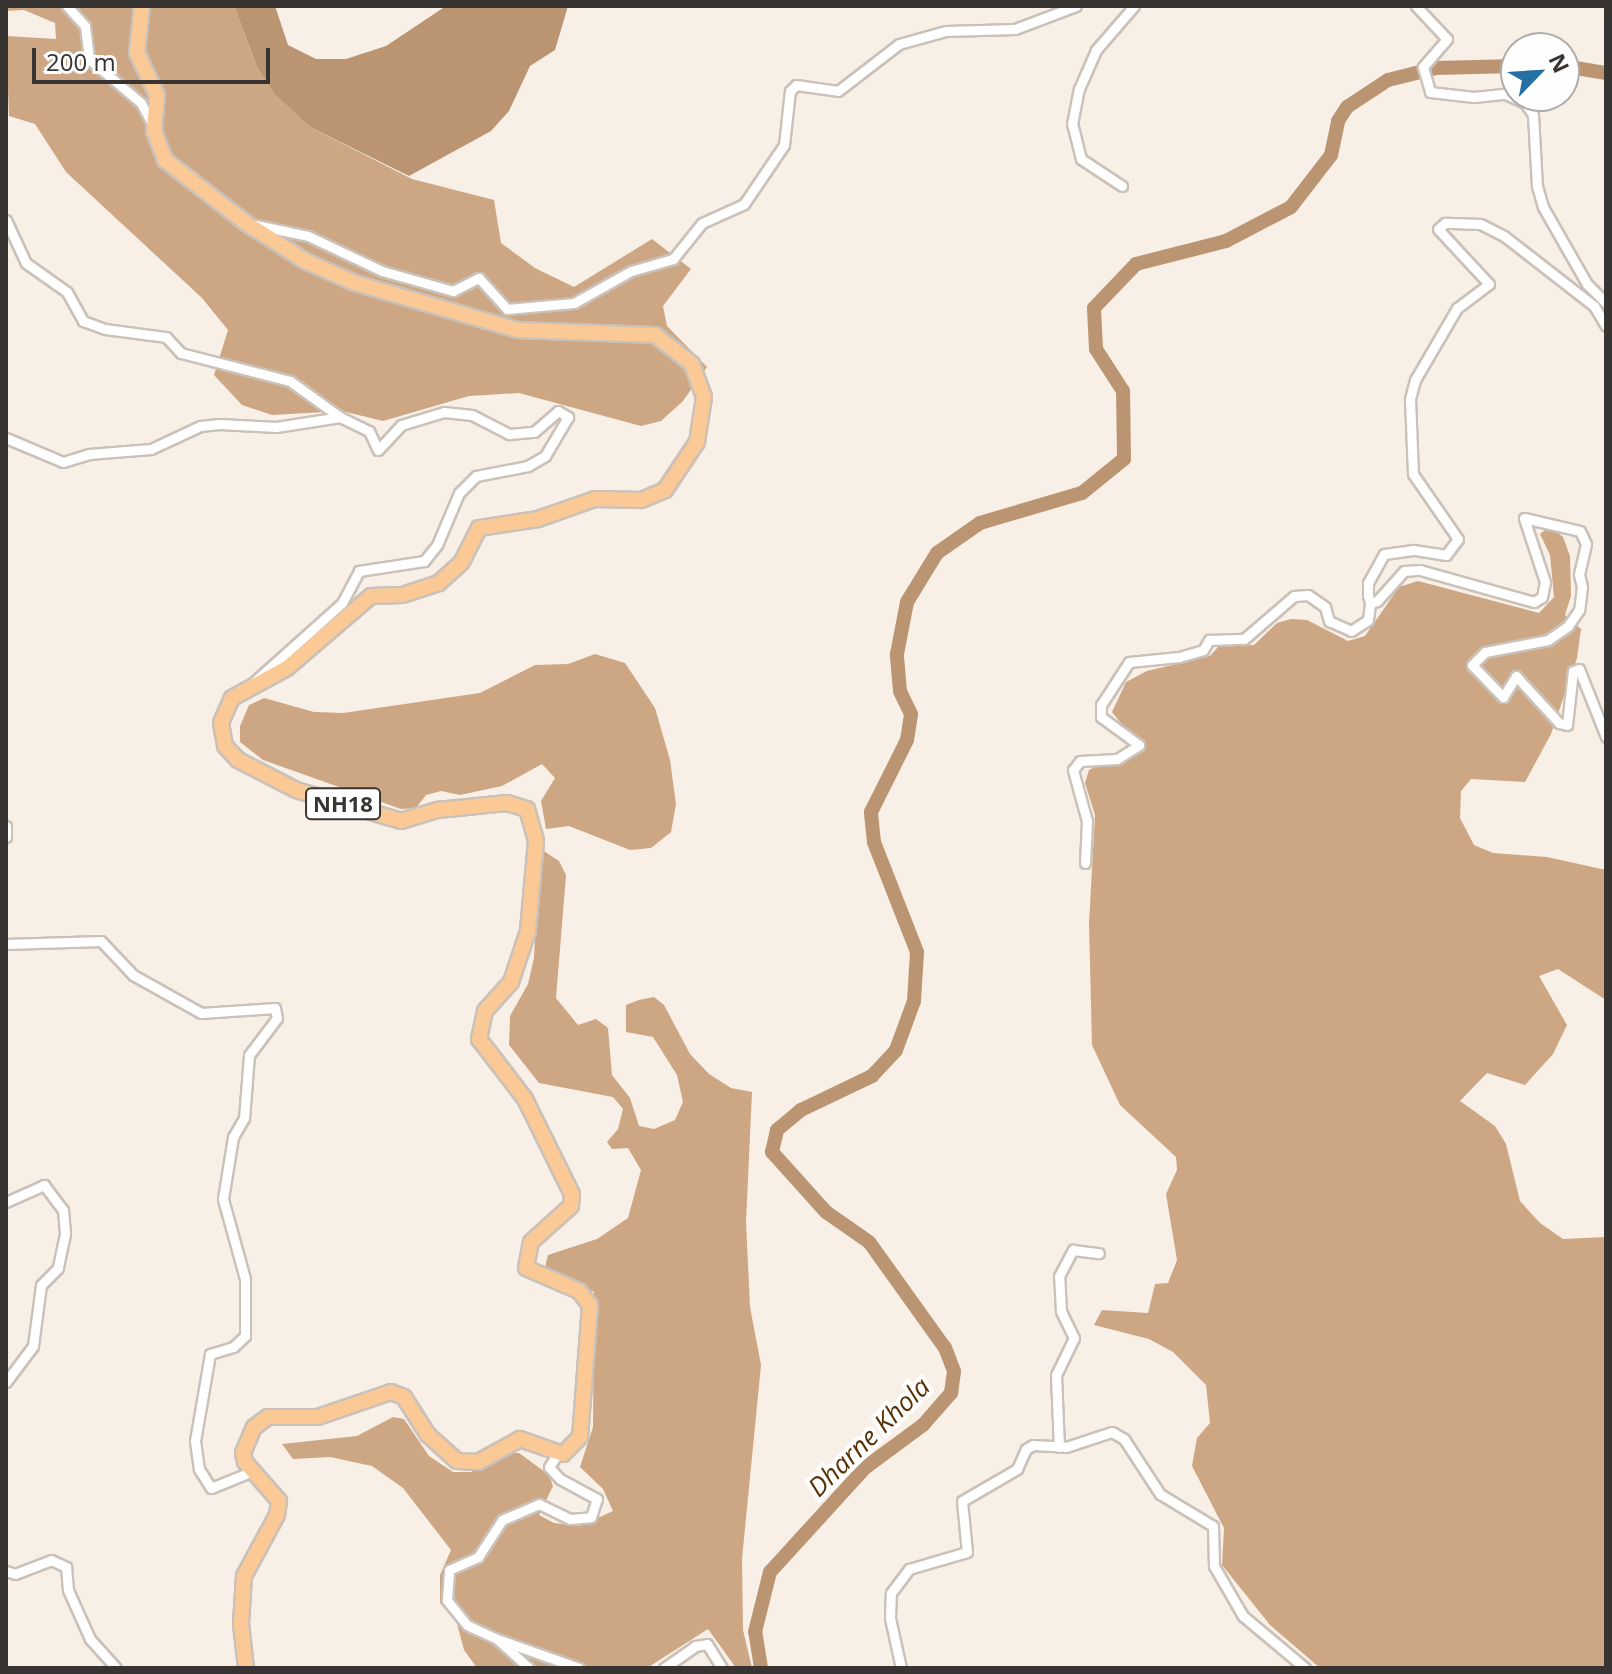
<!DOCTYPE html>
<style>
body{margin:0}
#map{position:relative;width:1612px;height:1674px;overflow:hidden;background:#f8efe7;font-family:"Open Sans",sans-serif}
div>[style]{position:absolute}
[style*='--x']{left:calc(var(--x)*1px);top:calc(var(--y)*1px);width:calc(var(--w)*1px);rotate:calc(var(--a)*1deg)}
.forest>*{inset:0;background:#cda683}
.water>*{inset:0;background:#bb9572}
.river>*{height:14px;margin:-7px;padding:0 7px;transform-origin:7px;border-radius:7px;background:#bb9572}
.roads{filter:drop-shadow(2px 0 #cac1b9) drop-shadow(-2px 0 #cac1b9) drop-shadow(0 2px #cac1b9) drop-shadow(0 -2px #cac1b9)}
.street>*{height:9px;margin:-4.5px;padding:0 4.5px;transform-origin:4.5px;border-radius:4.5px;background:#fff}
.primary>*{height:14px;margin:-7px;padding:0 7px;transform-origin:7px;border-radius:7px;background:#fbc995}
span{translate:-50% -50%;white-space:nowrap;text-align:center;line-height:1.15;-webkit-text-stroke:8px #fefefe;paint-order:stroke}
.shield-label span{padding:2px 6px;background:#fefefe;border:2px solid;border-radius:6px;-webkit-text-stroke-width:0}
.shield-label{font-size:22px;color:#373431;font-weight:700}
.water-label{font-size:26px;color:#573104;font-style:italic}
.frame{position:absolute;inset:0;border:8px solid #373431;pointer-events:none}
.north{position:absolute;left:1500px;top:32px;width:80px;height:80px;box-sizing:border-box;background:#fefefe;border:2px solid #aeadac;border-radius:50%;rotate:65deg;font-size:22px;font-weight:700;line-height:32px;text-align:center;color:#373431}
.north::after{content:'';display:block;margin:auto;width:28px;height:36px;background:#2770a3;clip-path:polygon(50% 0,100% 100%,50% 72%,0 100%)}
.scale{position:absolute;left:32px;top:48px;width:238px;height:36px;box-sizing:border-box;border:4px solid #373431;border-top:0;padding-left:10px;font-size:24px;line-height:28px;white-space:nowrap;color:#373431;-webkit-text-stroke:6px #fefefe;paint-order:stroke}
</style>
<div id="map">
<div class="forest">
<div style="clip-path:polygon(6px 6px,234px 6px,255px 63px,275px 95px,310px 127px,412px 179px,494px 200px,501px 243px,535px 268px,574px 287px,652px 239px,691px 269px,663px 306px,667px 326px,707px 367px,683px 401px,661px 421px,641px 426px,519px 393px,469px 396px,383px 421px,342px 411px,272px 415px,242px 405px,214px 375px,228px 330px,202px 298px,66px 172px,35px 124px,9px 116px,6px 36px,56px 39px,55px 23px,24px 10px,6px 11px)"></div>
<div style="clip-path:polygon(1550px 526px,1563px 537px,1570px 556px,1571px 596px,1565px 615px,1581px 629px,1577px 658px,1551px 734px,1525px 782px,1471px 779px,1461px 791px,1460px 818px,1474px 845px,1493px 853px,1547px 857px,1606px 870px,1606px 1000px,1558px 969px,1539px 976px,1567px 1025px,1553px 1054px,1525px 1085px,1487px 1073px,1460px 1101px,1495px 1126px,1506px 1144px,1520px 1201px,1540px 1223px,1563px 1239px,1606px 1237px,1606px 1668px,1320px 1668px,1270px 1625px,1222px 1565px,1224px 1528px,1192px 1466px,1197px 1438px,1210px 1423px,1206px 1385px,1173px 1352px,1149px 1339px,1094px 1325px,1102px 1310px,1148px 1313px,1155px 1284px,1168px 1283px,1177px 1260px,1166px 1194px,1177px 1170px,1176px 1157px,1120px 1105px,1092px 1045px,1089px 923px,1095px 815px,1085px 783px,1089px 770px,1138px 745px,1112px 712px,1126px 682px,1147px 671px,1210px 656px,1218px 647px,1254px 645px,1277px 623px,1291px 619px,1307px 620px,1348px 641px,1365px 636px,1399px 587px,1418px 581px,1539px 613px,1554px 597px,1550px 555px,1540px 534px)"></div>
<div style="clip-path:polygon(595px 654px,625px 663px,655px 708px,670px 760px,676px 804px,671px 832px,651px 848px,630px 850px,569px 826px,546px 829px,541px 801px,555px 778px,542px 764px,502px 786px,460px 795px,441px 791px,426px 795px,416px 808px,401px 809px,263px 760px,240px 742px,240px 726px,249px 705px,264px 698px,314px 712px,343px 713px,480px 693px,535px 665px,568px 664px)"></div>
<div style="clip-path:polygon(539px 848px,559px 861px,566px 875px,556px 998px,578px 1025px,596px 1019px,608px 1028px,612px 1075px,630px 1098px,639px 1126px,654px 1129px,675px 1120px,683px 1102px,677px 1075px,653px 1037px,626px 1032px,626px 1005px,639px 1000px,654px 997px,664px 1005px,690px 1054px,709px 1074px,731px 1088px,752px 1092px,746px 1222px,750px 1307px,761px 1365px,742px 1559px,743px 1630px,752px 1668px,736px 1668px,708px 1629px,647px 1668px,477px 1668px,464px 1650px,455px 1616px,440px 1603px,440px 1575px,451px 1550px,403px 1488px,372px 1466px,330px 1457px,293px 1459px,282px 1444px,357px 1436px,393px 1417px,404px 1419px,429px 1456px,453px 1472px,471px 1472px,505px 1453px,519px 1453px,549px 1475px,553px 1486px,539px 1515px,554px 1523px,580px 1526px,613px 1511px,603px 1489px,580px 1467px,593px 1427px,594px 1292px,545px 1267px,548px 1255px,597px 1239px,628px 1218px,641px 1170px,628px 1148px,612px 1149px,607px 1142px,618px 1129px,623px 1109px,613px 1097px,539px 1083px,509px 1045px,510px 1016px,528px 984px,534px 958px)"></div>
</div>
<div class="water">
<div style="clip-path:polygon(234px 6px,275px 6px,288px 45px,316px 59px,346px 59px,386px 46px,446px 6px,568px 6px,555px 50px,530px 66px,509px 111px,491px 131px,409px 176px,310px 127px,275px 95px,256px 65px)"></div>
</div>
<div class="river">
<div style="--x:1564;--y:66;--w:43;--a:9.5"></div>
<div style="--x:761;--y:1668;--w:36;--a:-99"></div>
<div style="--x:755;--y:1632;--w:62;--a:-76"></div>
<div style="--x:770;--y:1572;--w:142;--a:-47.6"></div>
<div style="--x:866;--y:1467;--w:71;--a:-36.4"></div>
<div style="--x:923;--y:1425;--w:43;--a:-48.8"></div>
<div style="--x:951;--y:1393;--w:22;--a:-82"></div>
<div style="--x:954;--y:1371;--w:25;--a:-111"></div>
<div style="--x:945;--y:1348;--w:130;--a:-125.6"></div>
<div style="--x:869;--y:1242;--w:52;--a:-145.1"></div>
<div style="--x:826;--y:1212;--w:81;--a:-132"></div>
<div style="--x:772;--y:1152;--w:23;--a:-77"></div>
<div style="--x:777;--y:1130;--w:31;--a:-40"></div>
<div style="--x:801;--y:1110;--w:79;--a:-25.6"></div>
<div style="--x:872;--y:1076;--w:35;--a:-47"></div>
<div style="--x:896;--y:1050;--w:52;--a:-69.8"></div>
<div style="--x:914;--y:1001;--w:49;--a:-86.5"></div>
<div style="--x:917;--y:952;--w:118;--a:-111.4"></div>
<div style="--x:874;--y:842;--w:30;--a:-96"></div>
<div style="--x:871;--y:812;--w:80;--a:-63.4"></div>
<div style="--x:907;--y:740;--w:26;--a:-81"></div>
<div style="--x:911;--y:714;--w:25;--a:-116"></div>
<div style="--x:900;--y:691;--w:37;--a:-95"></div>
<div style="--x:897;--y:654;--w:53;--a:-79.1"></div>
<div style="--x:907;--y:602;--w:57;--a:-58.5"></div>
<div style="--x:937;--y:553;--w:52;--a:-34.9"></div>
<div style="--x:980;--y:523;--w:106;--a:-16.4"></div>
<div style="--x:1082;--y:493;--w:54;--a:-39"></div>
<div style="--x:1124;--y:459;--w:68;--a:-90.8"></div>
<div style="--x:1123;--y:391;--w:50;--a:-122.7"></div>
<div style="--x:1096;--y:349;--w:41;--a:-92.8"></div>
<div style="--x:1094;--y:308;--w:61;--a:-46.3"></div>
<div style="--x:1136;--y:264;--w:93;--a:-14.3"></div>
<div style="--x:1226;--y:241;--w:73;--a:-27.6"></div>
<div style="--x:1291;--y:207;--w:66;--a:-52.4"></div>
<div style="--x:1331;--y:155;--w:35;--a:-78"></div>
<div style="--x:1338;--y:121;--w:17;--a:-57"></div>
<div style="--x:1347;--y:107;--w:49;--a:-33.4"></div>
<div style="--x:1388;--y:80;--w:49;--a:-14"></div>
<div style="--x:1436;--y:68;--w:80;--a:-1.4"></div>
</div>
<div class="roads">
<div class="street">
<div style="--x:67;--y:6;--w:27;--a:48"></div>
<div style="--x:85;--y:26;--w:33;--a:83"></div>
<div style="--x:89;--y:59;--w:68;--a:40.2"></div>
<div style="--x:141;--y:103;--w:24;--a:62"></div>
<div style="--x:1416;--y:6;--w:45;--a:46.8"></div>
<div style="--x:1447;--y:39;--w:37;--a:131"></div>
<div style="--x:1423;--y:67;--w:26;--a:74"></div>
<div style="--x:1430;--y:92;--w:44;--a:6.5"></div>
<div style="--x:1474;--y:97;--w:31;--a:-6"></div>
<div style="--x:1505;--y:94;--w:22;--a:24"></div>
<div style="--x:1525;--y:103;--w:14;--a:56"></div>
<div style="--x:1533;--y:115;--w:71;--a:86.8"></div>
<div style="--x:1537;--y:186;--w:22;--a:74"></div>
<div style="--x:1543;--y:207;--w:89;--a:60.3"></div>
<div style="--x:1587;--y:284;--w:27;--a:45"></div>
<div style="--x:1122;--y:186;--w:49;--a:-146.6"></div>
<div style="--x:1081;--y:159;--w:36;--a:-104"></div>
<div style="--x:1072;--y:124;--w:36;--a:-79"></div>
<div style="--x:1079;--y:89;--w:43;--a:-66.4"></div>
<div style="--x:1096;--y:50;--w:58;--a:-49.2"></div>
<div style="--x:6;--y:220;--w:47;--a:65.1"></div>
<div style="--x:26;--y:263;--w:50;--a:35.3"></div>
<div style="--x:67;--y:292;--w:33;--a:61"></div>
<div style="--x:83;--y:321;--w:23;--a:20"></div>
<div style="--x:105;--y:329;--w:62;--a:7.5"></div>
<div style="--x:166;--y:337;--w:22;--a:47"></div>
<div style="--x:181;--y:353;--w:113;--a:14.4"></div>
<div style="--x:290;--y:381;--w:62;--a:35.8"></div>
<div style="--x:256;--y:225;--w:53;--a:11.9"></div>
<div style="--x:308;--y:236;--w:82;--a:25.3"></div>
<div style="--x:382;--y:271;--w:74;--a:15.7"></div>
<div style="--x:453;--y:291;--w:29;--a:-27"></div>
<div style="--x:479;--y:278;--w:42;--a:47.9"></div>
<div style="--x:507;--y:309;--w:67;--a:-5.1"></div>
<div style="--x:574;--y:303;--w:65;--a:-29.3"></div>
<div style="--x:631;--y:271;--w:44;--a:-15.9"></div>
<div style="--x:673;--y:259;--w:46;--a:-51.1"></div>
<div style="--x:702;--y:223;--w:46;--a:-24.3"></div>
<div style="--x:744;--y:204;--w:71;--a:-55.9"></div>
<div style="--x:784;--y:145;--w:54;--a:-83.7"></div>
<div style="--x:790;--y:91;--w:8;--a:-45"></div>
<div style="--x:796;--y:85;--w:42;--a:8.1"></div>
<div style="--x:838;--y:91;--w:77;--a:-37.6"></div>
<div style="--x:899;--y:44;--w:49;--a:-15.5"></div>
<div style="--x:946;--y:31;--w:69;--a:-1.7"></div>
<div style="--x:1015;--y:29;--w:65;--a:-20.7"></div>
<div style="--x:1606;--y:326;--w:23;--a:-121"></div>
<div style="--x:1594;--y:306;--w:114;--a:-142.1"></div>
<div style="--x:1504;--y:236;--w:27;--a:-153"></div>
<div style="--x:1480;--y:224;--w:35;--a:-178"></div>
<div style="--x:1445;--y:223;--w:9;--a:139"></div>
<div style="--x:1438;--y:229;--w:75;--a:47.2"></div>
<div style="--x:1489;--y:284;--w:40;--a:143"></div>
<div style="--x:1457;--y:308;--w:83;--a:120.3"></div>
<div style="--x:1415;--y:380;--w:20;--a:105"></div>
<div style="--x:1410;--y:399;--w:75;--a:87.7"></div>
<div style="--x:1413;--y:474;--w:79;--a:55.3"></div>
<div style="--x:1458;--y:539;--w:20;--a:127"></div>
<div style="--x:1446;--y:555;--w:33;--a:-171"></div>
<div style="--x:1413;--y:550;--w:29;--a:172"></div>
<div style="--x:1384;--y:554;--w:33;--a:119"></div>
<div style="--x:1368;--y:583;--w:12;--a:90"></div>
<div style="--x:1368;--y:595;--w:8;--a:76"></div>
<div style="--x:1370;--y:603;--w:7;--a:-16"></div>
<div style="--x:1377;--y:601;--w:40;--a:-48"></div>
<div style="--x:1404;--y:571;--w:16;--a:-4"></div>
<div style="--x:1420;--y:570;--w:118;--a:15.7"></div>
<div style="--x:1534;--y:602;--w:9;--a:-32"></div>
<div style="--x:1542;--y:597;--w:15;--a:-79"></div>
<div style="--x:1545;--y:582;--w:67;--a:-108.2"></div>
<div style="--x:1524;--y:518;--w:57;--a:13.1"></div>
<div style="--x:1580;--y:531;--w:14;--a:65"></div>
<div style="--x:1586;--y:544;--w:31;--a:103"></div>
<div style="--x:1579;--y:574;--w:13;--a:77"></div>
<div style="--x:1582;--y:587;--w:23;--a:97"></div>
<div style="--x:1579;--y:610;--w:19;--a:125"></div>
<div style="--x:1568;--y:626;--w:24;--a:145"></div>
<div style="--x:1548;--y:640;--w:64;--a:169.2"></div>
<div style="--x:1485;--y:652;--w:18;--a:135"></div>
<div style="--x:1472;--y:665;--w:45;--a:45.9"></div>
<div style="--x:1503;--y:697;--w:25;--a:-58"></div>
<div style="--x:1516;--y:676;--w:64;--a:47.5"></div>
<div style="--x:1559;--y:723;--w:8;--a:14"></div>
<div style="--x:1567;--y:725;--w:54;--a:-83.7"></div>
<div style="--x:1573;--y:671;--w:6;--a:-18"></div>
<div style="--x:1579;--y:669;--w:73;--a:68.3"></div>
<div style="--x:6;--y:438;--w:62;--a:22.8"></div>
<div style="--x:63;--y:462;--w:27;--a:-17"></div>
<div style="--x:89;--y:454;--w:62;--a:-4.6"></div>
<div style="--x:151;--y:449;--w:54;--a:-25.1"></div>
<div style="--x:200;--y:426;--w:20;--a:-6"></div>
<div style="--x:220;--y:424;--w:56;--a:3.1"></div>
<div style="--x:276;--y:427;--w:65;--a:-8.9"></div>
<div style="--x:340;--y:417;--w:32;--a:26"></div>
<div style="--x:369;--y:431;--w:21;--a:65"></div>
<div style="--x:378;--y:450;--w:34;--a:-47"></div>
<div style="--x:401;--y:425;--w:45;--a:-16.8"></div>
<div style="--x:444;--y:412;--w:28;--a:6"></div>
<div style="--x:472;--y:415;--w:42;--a:27.2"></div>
<div style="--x:509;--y:434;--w:25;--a:-5"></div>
<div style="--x:534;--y:432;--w:32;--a:-41"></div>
<div style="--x:558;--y:411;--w:12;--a:31"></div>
<div style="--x:568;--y:417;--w:45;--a:120.5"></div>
<div style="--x:545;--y:456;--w:20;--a:150"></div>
<div style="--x:528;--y:466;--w:53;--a:169.1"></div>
<div style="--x:476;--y:476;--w:24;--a:135"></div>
<div style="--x:459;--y:493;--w:56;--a:112.9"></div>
<div style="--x:437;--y:545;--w:21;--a:129"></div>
<div style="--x:424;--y:561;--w:66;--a:171.3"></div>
<div style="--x:359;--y:571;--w:36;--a:118"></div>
<div style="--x:342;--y:603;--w:117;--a:138.1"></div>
<div style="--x:6;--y:826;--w:11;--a:90"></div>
<div style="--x:1085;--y:863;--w:42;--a:-87.3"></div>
<div style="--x:1087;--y:821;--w:53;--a:-105.4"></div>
<div style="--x:1073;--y:770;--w:11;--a:-52"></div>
<div style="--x:1080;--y:761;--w:37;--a:-3"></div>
<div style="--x:1117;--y:759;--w:26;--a:-32"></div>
<div style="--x:1139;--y:745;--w:47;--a:-143.6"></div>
<div style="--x:1101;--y:717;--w:12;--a:-90"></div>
<div style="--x:1101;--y:705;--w:51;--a:-56.9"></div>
<div style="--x:1129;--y:662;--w:50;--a:-5.7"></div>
<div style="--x:1179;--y:657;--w:25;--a:-16"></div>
<div style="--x:1203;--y:650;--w:12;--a:-59"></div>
<div style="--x:1209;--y:640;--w:35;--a:-2"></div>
<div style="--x:1244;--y:639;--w:66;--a:-40.7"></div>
<div style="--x:1294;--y:596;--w:14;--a:-4"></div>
<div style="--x:1308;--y:595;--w:21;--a:35"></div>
<div style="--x:1325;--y:607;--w:15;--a:74"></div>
<div style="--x:1329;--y:621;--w:24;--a:24"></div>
<div style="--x:1351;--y:631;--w:20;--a:-33"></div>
<div style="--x:1368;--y:620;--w:17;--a:-83"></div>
<div style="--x:6;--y:944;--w:95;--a:-1.8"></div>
<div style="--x:101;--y:941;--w:47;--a:46.7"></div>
<div style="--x:133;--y:975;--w:78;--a:29.2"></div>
<div style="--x:201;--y:1013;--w:74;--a:-3.9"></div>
<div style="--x:275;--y:1008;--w:10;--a:79"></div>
<div style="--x:277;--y:1018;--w:46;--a:127.1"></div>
<div style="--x:249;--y:1055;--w:63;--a:94.5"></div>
<div style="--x:244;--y:1118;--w:22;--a:120"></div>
<div style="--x:233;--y:1137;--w:63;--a:99.2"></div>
<div style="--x:223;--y:1199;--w:83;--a:74.6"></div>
<div style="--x:245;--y:1279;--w:57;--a:90"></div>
<div style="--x:245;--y:1336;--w:16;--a:137"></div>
<div style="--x:233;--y:1347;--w:24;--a:163"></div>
<div style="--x:210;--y:1354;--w:88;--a:99.8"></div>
<div style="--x:195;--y:1441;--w:28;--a:82"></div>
<div style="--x:199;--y:1469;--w:22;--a:58"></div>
<div style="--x:211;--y:1488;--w:45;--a:-22"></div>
<div style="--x:6;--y:1202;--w:42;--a:-24.1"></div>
<div style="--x:44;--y:1185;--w:31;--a:53"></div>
<div style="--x:63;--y:1210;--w:24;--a:85"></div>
<div style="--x:65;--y:1234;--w:35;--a:102"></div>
<div style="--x:58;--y:1268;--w:24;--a:135"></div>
<div style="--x:41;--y:1285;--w:62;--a:97.5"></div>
<div style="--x:33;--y:1346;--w:45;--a:126.9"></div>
<div style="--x:1059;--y:1447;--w:72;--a:-92.4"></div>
<div style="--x:1056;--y:1375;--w:41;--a:-64.1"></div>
<div style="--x:1074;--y:1338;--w:30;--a:-116"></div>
<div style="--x:1061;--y:1311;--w:35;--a:-93"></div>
<div style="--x:1059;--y:1276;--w:30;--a:-62"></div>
<div style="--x:1073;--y:1250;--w:26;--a:7"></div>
<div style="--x:6;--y:1571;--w:9;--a:18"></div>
<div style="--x:15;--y:1574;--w:39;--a:-21"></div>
<div style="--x:51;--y:1560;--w:17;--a:25"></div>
<div style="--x:66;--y:1567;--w:23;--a:85"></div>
<div style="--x:68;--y:1590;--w:54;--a:65.8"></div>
<div style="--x:90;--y:1639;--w:39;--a:48"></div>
<div style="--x:500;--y:1640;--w:84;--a:19.5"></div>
<div style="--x:529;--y:1668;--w:43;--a:-137.8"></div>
<div style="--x:497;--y:1639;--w:33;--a:-155"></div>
<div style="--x:467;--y:1625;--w:32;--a:-129"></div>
<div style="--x:447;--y:1600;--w:30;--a:-86"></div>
<div style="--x:449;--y:1570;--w:32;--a:-24"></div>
<div style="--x:478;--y:1557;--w:44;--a:-57"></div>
<div style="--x:502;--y:1520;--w:40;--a:-23.4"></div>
<div style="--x:539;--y:1504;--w:34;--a:26"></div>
<div style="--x:570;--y:1519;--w:21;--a:-5"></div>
<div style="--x:591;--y:1517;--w:19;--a:-72"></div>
<div style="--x:597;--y:1499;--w:42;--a:-151.6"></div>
<div style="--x:560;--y:1479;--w:16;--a:-133"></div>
<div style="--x:549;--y:1467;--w:17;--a:-57"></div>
<div style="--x:664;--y:1668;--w:38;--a:-35"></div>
<div style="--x:695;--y:1646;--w:12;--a:-9"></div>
<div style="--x:707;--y:1644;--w:28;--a:58"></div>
<div style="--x:901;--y:1668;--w:51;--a:-102.4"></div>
<div style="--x:890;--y:1618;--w:25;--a:-88"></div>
<div style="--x:891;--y:1593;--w:30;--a:-53"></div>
<div style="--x:909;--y:1569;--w:60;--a:-16.3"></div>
<div style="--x:967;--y:1552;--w:51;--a:-95.6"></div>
<div style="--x:962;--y:1501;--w:64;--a:-30.2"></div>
<div style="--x:1017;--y:1469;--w:22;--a:-66"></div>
<div style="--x:1026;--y:1449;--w:8;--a:-30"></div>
<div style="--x:1033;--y:1445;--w:33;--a:3"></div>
<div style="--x:1066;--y:1447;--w:48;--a:-18.1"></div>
<div style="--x:1112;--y:1432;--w:14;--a:30"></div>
<div style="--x:1124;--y:1439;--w:66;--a:56.8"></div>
<div style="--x:1160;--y:1494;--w:62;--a:31.1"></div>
<div style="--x:1213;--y:1526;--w:40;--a:88.6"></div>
<div style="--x:1214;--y:1566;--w:58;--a:59.9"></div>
<div style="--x:1243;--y:1616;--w:81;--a:40"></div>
</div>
<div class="primary">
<div style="--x:142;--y:6;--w:47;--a:96.1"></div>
<div style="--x:137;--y:53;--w:47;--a:64.5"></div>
<div style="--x:157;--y:95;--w:36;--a:95"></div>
<div style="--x:154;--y:131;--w:31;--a:69"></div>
<div style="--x:165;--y:160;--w:103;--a:37.9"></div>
<div style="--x:246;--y:223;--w:70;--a:32.8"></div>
<div style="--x:305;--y:261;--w:55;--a:23.7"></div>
<div style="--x:355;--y:283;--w:170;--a:16.1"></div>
<div style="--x:518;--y:330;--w:137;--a:2.1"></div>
<div style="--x:655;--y:335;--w:47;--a:38.1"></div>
<div style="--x:692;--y:364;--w:35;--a:70"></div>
<div style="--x:704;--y:397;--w:46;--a:98.8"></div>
<div style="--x:697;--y:442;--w:58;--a:123.7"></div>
<div style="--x:665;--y:490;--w:26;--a:157"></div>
<div style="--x:641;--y:500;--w:46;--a:-178.8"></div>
<div style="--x:595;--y:499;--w:60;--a:160.7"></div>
<div style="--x:538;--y:519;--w:60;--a:171.3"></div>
<div style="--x:479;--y:528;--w:39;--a:117"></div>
<div style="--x:461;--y:563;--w:30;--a:138"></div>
<div style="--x:439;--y:583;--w:39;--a:162"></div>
<div style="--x:402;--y:595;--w:31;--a:178"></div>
<div style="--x:371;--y:596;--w:111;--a:139.4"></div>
<div style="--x:287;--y:668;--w:63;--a:151.4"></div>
<div style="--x:232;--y:698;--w:27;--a:114"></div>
<div style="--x:221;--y:723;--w:23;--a:80"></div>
<div style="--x:225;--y:746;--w:19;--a:47"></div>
<div style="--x:238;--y:760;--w:65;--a:27.3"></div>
<div style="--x:296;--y:790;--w:109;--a:16.4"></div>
<div style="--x:401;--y:821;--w:39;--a:-17"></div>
<div style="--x:438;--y:810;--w:69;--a:-5.8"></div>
<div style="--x:507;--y:803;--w:21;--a:17"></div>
<div style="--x:527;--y:809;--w:33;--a:74"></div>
<div style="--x:536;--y:841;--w:90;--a:95.1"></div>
<div style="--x:528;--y:931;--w:54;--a:108.4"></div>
<div style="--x:511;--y:982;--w:39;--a:132"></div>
<div style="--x:485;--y:1011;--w:29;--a:102"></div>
<div style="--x:479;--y:1039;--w:76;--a:52.5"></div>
<div style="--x:525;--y:1099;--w:106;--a:63.7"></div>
<div style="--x:572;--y:1194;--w:12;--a:95"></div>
<div style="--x:571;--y:1206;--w:54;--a:138"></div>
<div style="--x:531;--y:1242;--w:26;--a:101"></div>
<div style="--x:526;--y:1268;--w:58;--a:23.5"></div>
<div style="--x:579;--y:1291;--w:18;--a:52"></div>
<div style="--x:590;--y:1305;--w:132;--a:94.3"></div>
<div style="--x:580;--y:1437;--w:24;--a:135"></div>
<div style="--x:563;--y:1454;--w:46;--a:-160.8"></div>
<div style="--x:520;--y:1439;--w:48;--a:151.3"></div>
<div style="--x:478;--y:1462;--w:21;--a:-177"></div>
<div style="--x:457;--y:1461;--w:39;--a:-138"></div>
<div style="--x:428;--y:1435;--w:45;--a:-122.3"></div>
<div style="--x:404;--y:1397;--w:14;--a:-159"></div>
<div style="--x:391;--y:1392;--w:77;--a:161.1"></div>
<div style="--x:318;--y:1417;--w:50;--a:180"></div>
<div style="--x:268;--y:1417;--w:17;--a:144"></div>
<div style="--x:254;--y:1427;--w:28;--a:113"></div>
<div style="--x:243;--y:1453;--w:9;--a:77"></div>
<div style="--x:245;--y:1462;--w:52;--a:48.9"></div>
<div style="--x:279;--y:1501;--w:14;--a:98"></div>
<div style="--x:277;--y:1515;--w:69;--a:118.4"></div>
<div style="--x:244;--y:1576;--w:48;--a:93.6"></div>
<div style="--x:241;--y:1624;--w:44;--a:83.5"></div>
</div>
</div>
<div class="shield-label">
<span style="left:343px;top:804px">NH18</span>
</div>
<div class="water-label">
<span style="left:869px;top:1437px;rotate:-44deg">Dharne Khola</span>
</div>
<div class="frame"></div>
<div class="north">N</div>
<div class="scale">200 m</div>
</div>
